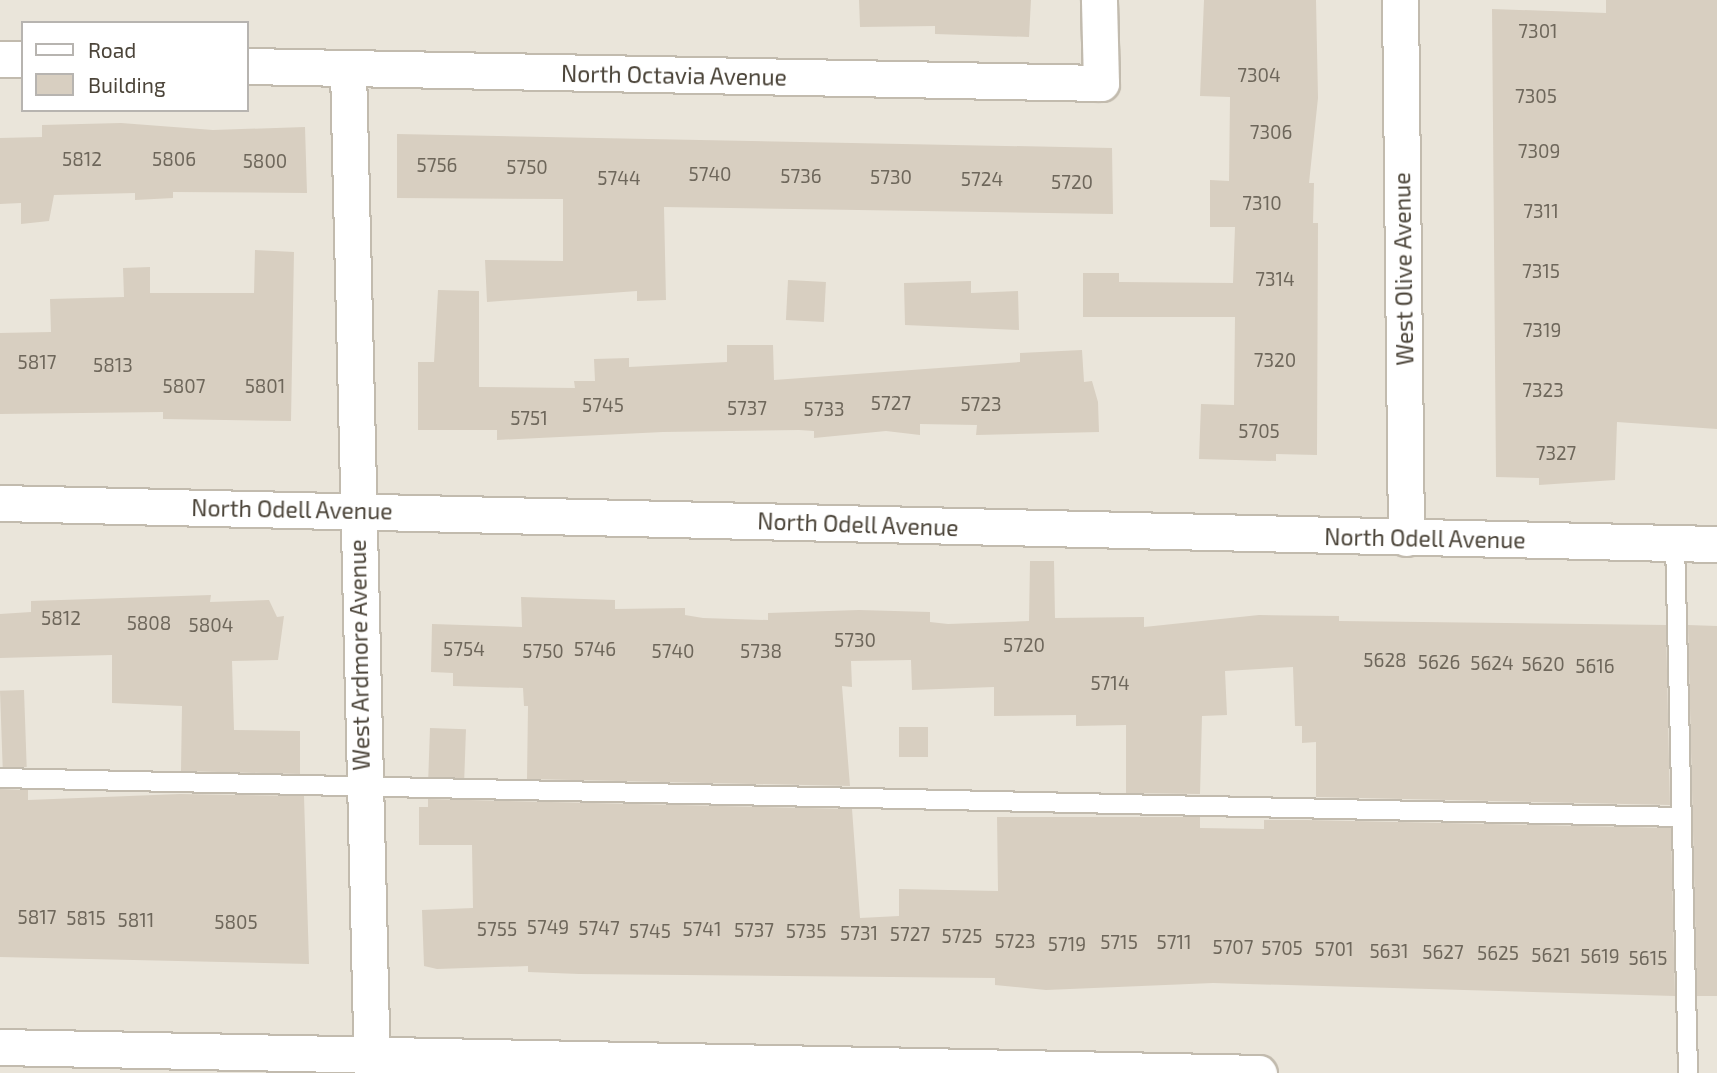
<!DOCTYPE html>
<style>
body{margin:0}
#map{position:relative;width:1717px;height:1073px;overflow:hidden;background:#f6f3ec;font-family:"Exo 2",sans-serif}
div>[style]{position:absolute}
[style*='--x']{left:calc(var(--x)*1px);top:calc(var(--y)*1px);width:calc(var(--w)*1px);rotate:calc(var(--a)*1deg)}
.residential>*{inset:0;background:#eae5da}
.building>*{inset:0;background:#d8cfc1;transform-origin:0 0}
.roads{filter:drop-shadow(2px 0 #c2bbae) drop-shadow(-2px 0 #c2bbae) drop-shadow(0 2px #c2bbae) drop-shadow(0 -2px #c2bbae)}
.service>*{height:18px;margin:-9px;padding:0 9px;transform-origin:9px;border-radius:9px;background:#fff}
.minor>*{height:35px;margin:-17.5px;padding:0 17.5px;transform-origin:17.5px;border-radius:17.5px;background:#fff}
span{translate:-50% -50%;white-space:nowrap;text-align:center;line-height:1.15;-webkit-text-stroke:7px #fff;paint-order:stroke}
.number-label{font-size:19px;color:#6e675b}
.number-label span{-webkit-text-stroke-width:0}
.street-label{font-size:23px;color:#4b4439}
.legend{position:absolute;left:21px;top:21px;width:228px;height:91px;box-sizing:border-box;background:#fff;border:2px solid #b7b4b0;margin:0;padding:9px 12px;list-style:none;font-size:21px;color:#4b4439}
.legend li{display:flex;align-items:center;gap:14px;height:35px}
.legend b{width:35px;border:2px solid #b7b4b0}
</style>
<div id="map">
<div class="residential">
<div style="clip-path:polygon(evenodd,0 0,1717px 0,1717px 1073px,0 1073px,0 0,23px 23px,247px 23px,247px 110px,23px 110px,23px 23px)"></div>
</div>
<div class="building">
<div style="clip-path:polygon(859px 0,1031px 0,1029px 37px,935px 34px,935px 26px,860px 27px)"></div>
<div style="clip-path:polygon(1204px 0,1316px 0,1318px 98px,1309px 183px,1314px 183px,1313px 223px,1318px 223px,1317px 455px,1276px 454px,1276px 461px,1199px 459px,1201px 404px,1234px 405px,1235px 317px,1083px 317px,1083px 273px,1119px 273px,1119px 282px,1233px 283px,1235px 227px,1210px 227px,1210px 180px,1229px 181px,1230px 97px,1200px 96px)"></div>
<div style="clip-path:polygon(1606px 0,1717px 0,1717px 429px,1617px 422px,1615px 480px,1539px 485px,1539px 478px,1496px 477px,1492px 9px,1606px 13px)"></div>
<div style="clip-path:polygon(121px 123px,213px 130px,305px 127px,307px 193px,173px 192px,173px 198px,135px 200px,135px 193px,54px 195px,49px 221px,21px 224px,21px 203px,0 204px,0 138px,42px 137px,42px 125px)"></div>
<div style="clip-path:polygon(397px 134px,1112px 148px,1113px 214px,664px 207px,666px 300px,637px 301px,637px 291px,487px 302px,485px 260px,563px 261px,563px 199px,397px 198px)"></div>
<div style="clip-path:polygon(255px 250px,294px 252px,291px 421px,163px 419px,163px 412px,0 414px,0 333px,51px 332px,50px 299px,124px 297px,123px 268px,150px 267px,150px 293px,254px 293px)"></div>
<div style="left:788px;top:280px;width:38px;height:40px;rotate:3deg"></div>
<div style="clip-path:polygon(971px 281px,971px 293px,1018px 291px,1019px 330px,905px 325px,904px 283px)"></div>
<div style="clip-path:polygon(438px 290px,479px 291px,479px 387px,575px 388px,574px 381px,595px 381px,594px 359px,629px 358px,629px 367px,727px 362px,727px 345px,773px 345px,774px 380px,1020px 362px,1020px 353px,1082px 350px,1084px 382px,1092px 381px,1098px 402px,1099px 432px,976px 435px,977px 425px,920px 424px,920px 435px,886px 431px,814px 438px,814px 431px,799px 430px,663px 432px,497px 440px,497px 430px,418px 430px,418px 362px,434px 362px)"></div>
<div style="clip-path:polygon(1030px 561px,1054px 561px,1055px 618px,1144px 617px,1144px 627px,1259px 615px,1339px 616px,1339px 621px,1666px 625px,1670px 805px,1316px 797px,1316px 742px,1302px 743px,1302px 726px,1295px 726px,1293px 667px,1225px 671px,1227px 715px,1202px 716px,1200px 794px,1126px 793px,1126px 725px,1076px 726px,1076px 715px,994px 716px,994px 687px,912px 690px,911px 660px,851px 661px,852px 687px,842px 686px,850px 786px,527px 779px,528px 706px,524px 706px,523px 688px,453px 686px,453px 673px,431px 672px,432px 624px,522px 627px,521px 597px,615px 600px,615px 609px,685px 608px,685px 615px,703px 618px,768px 620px,768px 613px,859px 610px,930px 612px,930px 622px,948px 624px,1029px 621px)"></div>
<div style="clip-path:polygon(211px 595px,210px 602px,269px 600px,277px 617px,284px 616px,278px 660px,232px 661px,234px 730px,300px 731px,300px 774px,181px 771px,182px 706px,112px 703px,112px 655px,0 658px,0 614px,31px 612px,31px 601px)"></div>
<div style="clip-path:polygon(1688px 625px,1717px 626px,1717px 996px,1697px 996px)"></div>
<div style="left:24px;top:690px;width:77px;height:24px;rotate:88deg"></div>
<div style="left:899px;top:727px;width:29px;height:30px"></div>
<div style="left:430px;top:728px;width:36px;height:49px;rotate:2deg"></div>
<div style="clip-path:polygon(0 789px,28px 790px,28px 800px,180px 794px,304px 796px,309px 964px,0 957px)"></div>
<div style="clip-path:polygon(428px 799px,852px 809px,860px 918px,899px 916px,899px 889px,998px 891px,997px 817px,1200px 817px,1200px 828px,1264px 829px,1264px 820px,1307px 820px,1671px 828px,1675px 996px,1213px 983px,1046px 990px,995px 985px,995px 978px,579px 974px,528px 972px,528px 966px,437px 969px,424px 966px,422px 910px,473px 908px,472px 845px,419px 845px,419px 807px,428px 807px)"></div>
</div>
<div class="roads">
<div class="service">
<div style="--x:1675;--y:543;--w:530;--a:88.59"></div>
<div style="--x:0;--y:778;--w:1682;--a:1.33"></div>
</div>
<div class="minor">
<div style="--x:1400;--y:0;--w:538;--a:89.36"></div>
<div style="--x:0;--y:59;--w:23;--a:0"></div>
<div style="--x:247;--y:66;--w:854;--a:1.14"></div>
<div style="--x:1101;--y:83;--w:83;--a:-91.4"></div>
<div style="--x:348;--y:69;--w:1004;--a:88.63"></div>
<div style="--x:0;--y:503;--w:1717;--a:1.37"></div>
<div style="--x:0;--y:1047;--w:1259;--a:1.18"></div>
</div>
</div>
<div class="number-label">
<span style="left:1538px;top:31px">7301</span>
<span style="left:1259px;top:75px">7304</span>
<span style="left:1536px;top:96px">7305</span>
<span style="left:1271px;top:132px">7306</span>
<span style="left:1539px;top:151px">7309</span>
<span style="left:82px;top:159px">5812</span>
<span style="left:174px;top:159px">5806</span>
<span style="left:265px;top:161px">5800</span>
<span style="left:437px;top:165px">5756</span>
<span style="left:527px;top:167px">5750</span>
<span style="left:710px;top:174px">5740</span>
<span style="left:801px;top:176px">5736</span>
<span style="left:891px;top:177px">5730</span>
<span style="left:619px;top:178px">5744</span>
<span style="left:982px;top:179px">5724</span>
<span style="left:1072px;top:182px">5720</span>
<span style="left:1262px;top:203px">7310</span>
<span style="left:1541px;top:211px">7311</span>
<span style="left:1541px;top:271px">7315</span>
<span style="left:1275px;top:279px">7314</span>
<span style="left:1542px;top:330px">7319</span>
<span style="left:1275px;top:360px">7320</span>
<span style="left:37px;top:362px">5817</span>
<span style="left:113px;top:365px">5813</span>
<span style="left:184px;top:386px">5807</span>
<span style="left:265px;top:386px">5801</span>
<span style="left:1543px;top:390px">7323</span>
<span style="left:891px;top:403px">5727</span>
<span style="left:981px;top:404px">5723</span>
<span style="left:603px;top:405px">5745</span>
<span style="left:747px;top:408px">5737</span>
<span style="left:824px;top:409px">5733</span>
<span style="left:529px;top:418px">5751</span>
<span style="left:1259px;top:431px">5705</span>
<span style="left:1556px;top:453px">7327</span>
<span style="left:61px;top:618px">5812</span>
<span style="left:149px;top:623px">5808</span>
<span style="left:211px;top:625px">5804</span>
<span style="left:855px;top:640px">5730</span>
<span style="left:1024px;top:645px">5720</span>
<span style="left:464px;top:649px">5754</span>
<span style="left:595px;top:649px">5746</span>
<span style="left:543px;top:651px">5750</span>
<span style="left:673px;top:651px">5740</span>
<span style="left:761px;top:651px">5738</span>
<span style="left:1385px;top:660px">5628</span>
<span style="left:1439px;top:662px">5626</span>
<span style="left:1492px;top:663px">5624</span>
<span style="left:1543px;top:664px">5620</span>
<span style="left:1595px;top:666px">5616</span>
<span style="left:1110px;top:683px">5714</span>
<span style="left:37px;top:917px">5817</span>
<span style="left:86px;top:918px">5815</span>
<span style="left:136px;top:920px">5811</span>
<span style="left:236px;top:922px">5805</span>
<span style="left:548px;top:927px">5749</span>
<span style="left:599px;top:928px">5747</span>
<span style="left:497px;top:929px">5755</span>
<span style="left:702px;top:929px">5741</span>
<span style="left:754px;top:930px">5737</span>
<span style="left:650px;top:931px">5745</span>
<span style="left:806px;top:931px">5735</span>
<span style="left:859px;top:933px">5731</span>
<span style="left:910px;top:934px">5727</span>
<span style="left:962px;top:936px">5725</span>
<span style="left:1015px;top:941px">5723</span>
<span style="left:1119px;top:942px">5715</span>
<span style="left:1174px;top:942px">5711</span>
<span style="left:1067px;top:944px">5719</span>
<span style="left:1233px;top:947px">5707</span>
<span style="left:1282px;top:948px">5705</span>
<span style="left:1334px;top:949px">5701</span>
<span style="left:1389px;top:951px">5631</span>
<span style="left:1443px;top:952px">5627</span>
<span style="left:1498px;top:953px">5625</span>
<span style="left:1551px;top:955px">5621</span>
<span style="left:1600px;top:956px">5619</span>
<span style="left:1648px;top:958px">5615</span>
</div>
<div class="street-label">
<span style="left:674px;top:75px;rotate:1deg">North Octavia Avenue</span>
<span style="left:1403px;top:269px;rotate:-91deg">West Olive Avenue</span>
<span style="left:292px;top:509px;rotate:1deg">North Odell Avenue</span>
<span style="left:858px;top:524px;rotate:2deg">North Odell Avenue</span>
<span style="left:1425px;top:538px;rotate:1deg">North Odell Avenue</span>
<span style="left:359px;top:655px;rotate:-91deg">West Ardmore Avenue</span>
</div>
<ul class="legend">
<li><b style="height:9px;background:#fff"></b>Road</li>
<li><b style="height:19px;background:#d8cfc1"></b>Building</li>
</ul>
</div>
